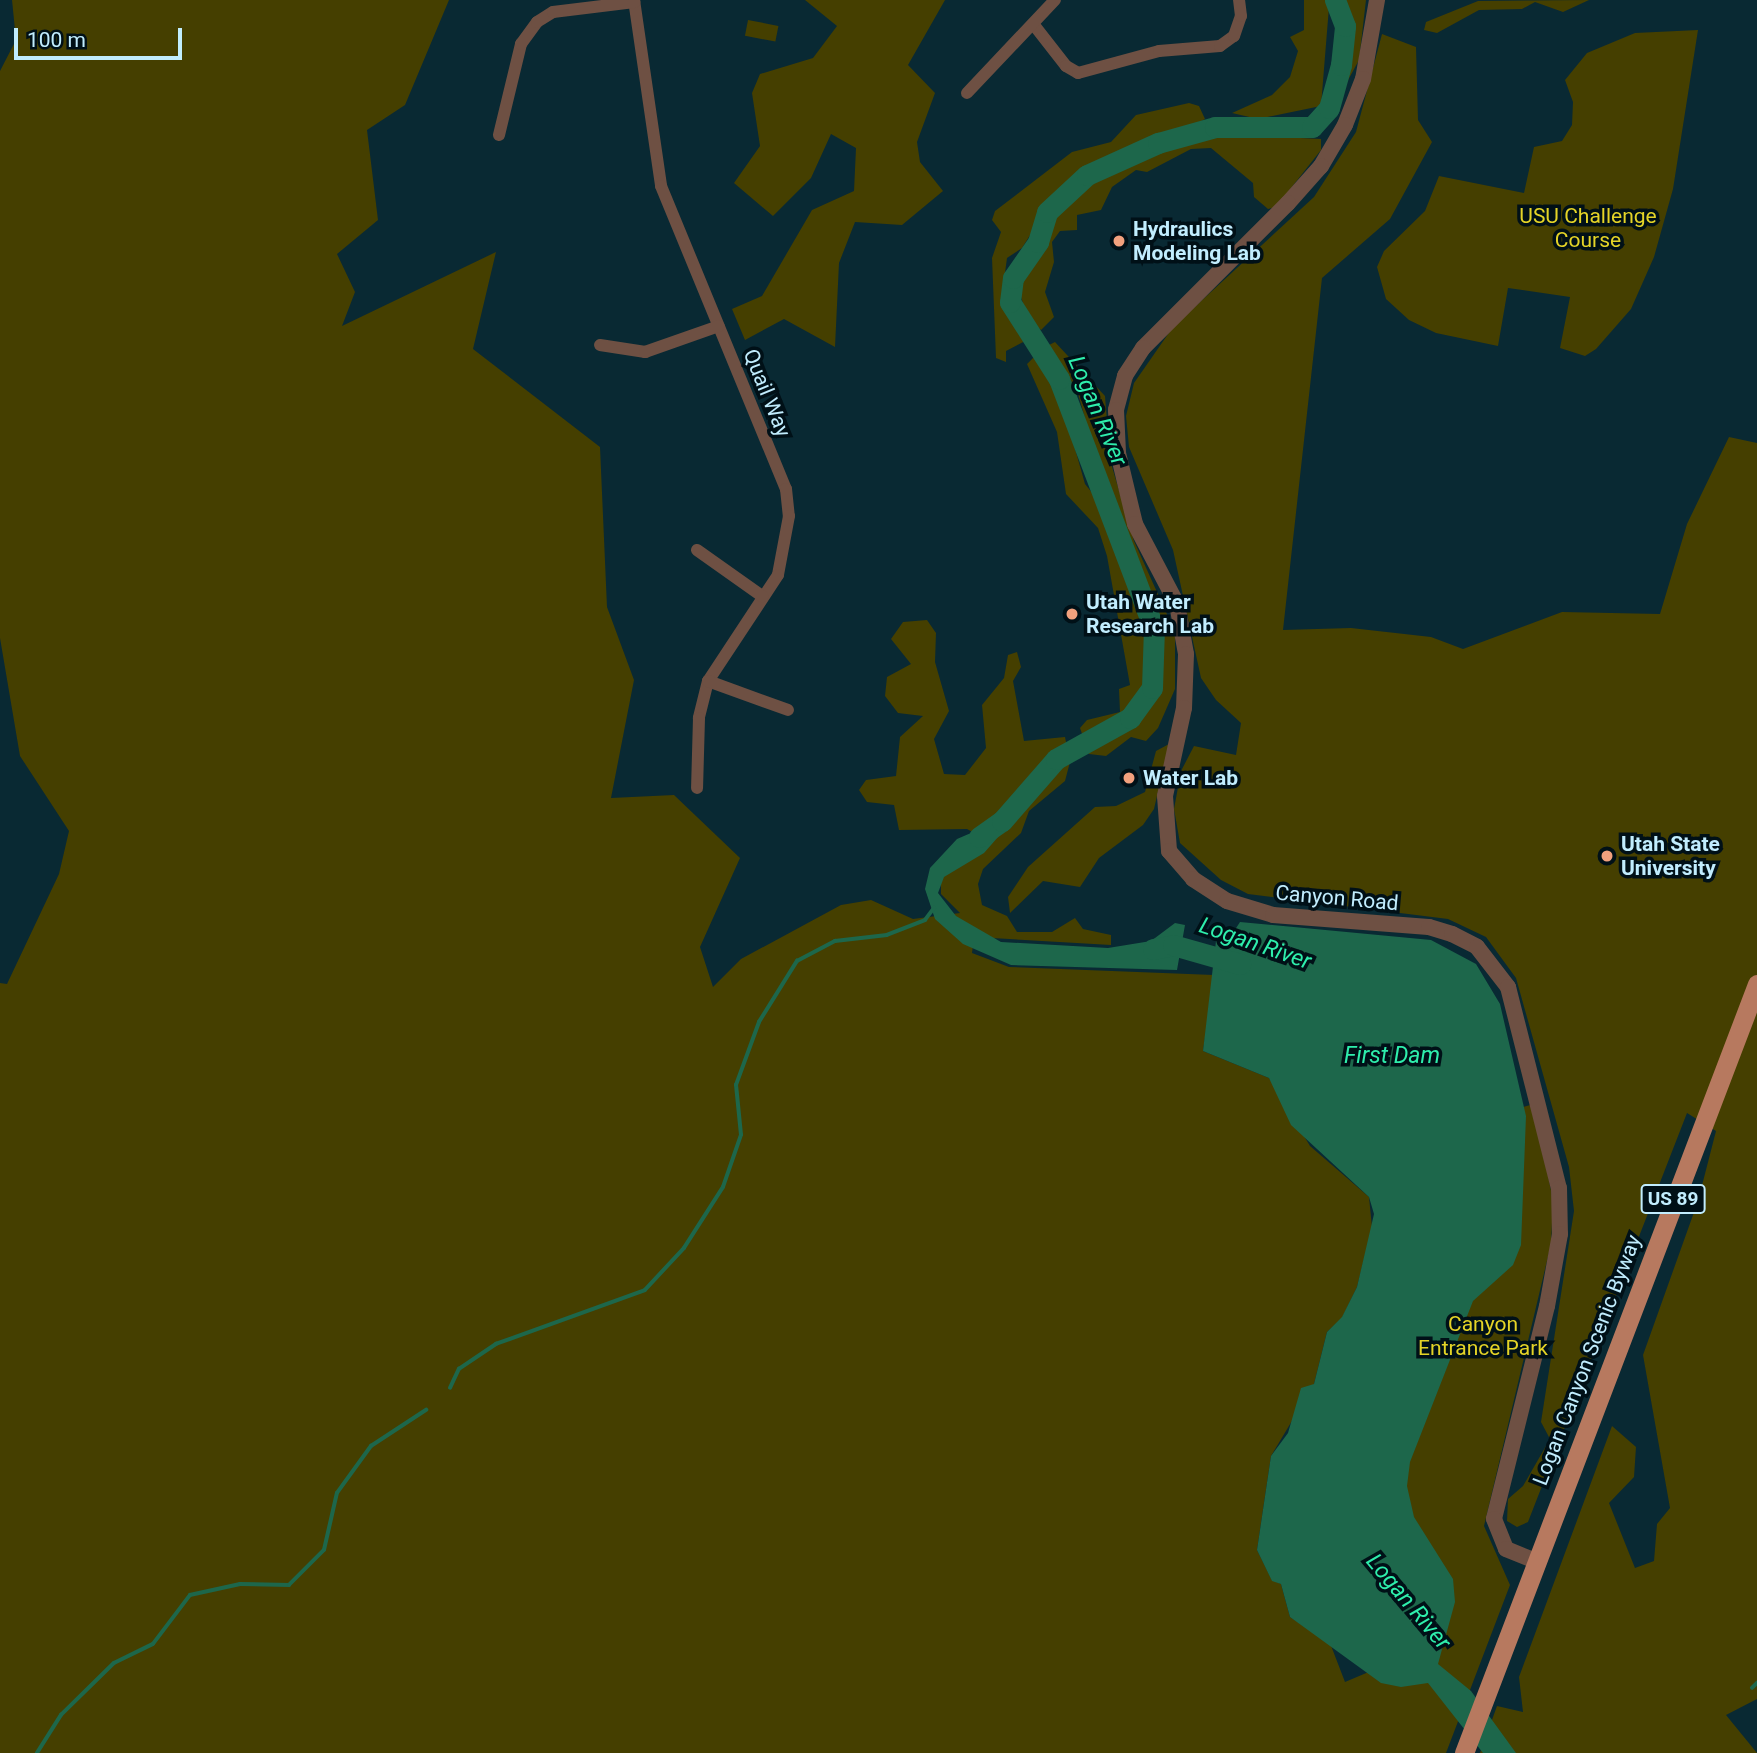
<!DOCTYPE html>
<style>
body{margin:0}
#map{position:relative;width:1757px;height:1753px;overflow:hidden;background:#092933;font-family:Roboto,sans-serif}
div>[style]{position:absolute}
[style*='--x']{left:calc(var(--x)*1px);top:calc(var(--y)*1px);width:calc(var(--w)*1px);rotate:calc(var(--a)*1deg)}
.green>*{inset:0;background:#453f00;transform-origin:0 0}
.water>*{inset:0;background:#1d674b}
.stream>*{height:3.5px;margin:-1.75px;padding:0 1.75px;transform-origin:1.75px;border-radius:1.75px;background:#1d674b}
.river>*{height:21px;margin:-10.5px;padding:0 10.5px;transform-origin:10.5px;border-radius:10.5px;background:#1d674b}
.minor>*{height:12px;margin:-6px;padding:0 6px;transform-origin:6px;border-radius:6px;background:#6e5043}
.tertiary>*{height:16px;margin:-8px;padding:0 8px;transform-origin:8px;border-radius:8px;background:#6e5043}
.primary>*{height:19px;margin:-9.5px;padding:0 9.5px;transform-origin:9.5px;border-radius:9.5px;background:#b7795f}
.dots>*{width:19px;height:19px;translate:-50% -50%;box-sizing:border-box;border:4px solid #001017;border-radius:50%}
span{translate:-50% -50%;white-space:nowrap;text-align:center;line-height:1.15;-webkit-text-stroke:7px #001017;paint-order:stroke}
.shield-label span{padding:2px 5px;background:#001017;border:2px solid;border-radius:5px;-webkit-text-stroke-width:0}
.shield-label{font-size:19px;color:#c1edfe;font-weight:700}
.park-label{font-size:21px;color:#e4d427}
.poi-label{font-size:21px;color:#c1edfe;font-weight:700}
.left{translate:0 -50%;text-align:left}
.street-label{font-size:21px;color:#c1edfe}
.water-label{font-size:23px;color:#2eeeac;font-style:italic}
.scale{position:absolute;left:14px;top:28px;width:168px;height:32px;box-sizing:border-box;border:4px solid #c1edfe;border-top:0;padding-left:9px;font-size:21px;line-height:24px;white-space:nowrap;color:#c1edfe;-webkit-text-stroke:5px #001017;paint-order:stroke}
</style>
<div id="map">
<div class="green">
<div style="clip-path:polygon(12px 0,449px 0,405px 105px,367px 130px,378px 220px,337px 254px,355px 292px,342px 326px,496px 252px,473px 349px,600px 447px,607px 607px,634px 680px,611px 798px,674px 795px,740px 858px,700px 947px,713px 987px,741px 959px,841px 905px,871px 900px,913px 919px,960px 913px,941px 894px,941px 875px,985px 839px,967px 829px,899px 830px,894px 805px,867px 802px,859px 790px,866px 780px,896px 776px,900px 737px,923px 716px,898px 713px,885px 696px,887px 677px,911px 664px,891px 639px,903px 622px,927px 620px,936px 633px,935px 662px,949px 711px,934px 739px,944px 774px,965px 775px,986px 748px,982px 705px,1004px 678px,1008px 655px,1017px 652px,1021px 667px,1013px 681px,1024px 741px,1065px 737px,1070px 762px,1065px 781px,1029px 811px,1021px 833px,983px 869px,978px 884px,982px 905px,1007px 916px,1017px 932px,1052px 932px,1075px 918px,1083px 929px,1111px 935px,1111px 945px,974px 937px,972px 953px,1009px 967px,1214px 975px,1203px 1051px,1269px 1078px,1310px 1146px,1369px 1197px,1372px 1227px,1357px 1287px,1342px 1318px,1327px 1332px,1314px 1384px,1271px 1456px,1257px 1550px,1272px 1580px,1281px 1584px,1290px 1617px,1330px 1643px,1345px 1682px,1371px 1671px,1395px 1489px,1519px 1108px,1534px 1104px,1553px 1201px,1551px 1244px,1484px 1526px,1510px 1585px,1446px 1753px,0 1753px,0 983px,7px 984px,59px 874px,69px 831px,20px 756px,0 638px,0 71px,16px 40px)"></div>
<div style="clip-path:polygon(805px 0,945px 0,908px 65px,935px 93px,917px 142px,920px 162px,943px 191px,902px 225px,855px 222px,839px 263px,835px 347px,784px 319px,745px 340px,732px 309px,762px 296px,812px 210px,854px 191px,856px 148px,831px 134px,811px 178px,773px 216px,734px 183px,760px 146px,752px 93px,760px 74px,813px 58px,837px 26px)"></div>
<div style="clip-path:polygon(1304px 0,1366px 0,1359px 60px,1347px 82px,1340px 77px,1349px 15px,1333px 5px,1329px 7px,1321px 106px,1258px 119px,1232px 113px,1272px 95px,1290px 77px,1298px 51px,1290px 37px,1304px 30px)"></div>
<div style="clip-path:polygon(1589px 0,1563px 12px,1535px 2px,1522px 9px,1479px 10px,1437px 33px,1424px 30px,1426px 22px,1478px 1px)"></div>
<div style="left:748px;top:20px;width:31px;height:16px;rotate:11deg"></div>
<div style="clip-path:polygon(1698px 30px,1673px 189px,1654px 257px,1631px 309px,1596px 349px,1585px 356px,1560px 348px,1570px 297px,1508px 288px,1498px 346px,1436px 333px,1409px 320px,1386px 299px,1377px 267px,1384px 251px,1425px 211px,1439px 176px,1524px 193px,1534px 147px,1562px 141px,1572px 125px,1573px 102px,1565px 80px,1587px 53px,1635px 33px)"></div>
<div style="clip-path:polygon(1382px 34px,1416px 47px,1418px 120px,1432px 142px,1390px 219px,1322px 278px,1283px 630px,1351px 628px,1431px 637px,1463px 649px,1562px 612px,1660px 614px,1687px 524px,1729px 437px,1757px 443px,1757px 1699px,1726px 1715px,1757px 1753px,1480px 1753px,1497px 1706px,1523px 1712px,1519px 1677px,1612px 1426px,1636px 1447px,1634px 1477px,1609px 1503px,1635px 1568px,1654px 1561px,1657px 1524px,1670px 1508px,1643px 1355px,1698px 1201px,1716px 1131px,1687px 1113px,1528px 1522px,1517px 1527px,1507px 1521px,1508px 1499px,1523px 1486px,1550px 1439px,1541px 1422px,1574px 1211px,1569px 1167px,1516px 978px,1486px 937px,1448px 919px,1248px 894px,1221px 880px,1180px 843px,1174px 809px,1181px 771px,1194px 746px,1236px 755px,1241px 723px,1216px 700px,1201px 678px,1173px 550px,1129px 447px,1126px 416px,1134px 383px,1173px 327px,1314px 197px,1356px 132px)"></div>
<div style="clip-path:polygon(1189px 103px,1199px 106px,1205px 119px,1182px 132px,1321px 139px,1321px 150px,1276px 207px,1268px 209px,1254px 197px,1253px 183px,1211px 148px,1191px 149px,1147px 172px,1136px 170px,1112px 187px,1101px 210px,1077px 215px,1077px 230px,1060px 231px,1052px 242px,1054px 262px,1045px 292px,1054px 317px,1041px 330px,1027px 317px,1019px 290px,1020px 273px,1047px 232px,1047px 225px,1037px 224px,1022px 248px,1007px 258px,1002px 295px,1025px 341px,1006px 351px,1006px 362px,996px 358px,992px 258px,1001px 232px,992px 220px,995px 211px,1072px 152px,1111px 142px,1136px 115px)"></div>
<div style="clip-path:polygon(1055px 342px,1105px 396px,1110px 460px,1134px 541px,1175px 632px,1175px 689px,1158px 728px,1146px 741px,1131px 737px,1106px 756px,1089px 754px,1080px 728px,1087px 720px,1120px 712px,1119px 689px,1130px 685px,1107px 556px,1098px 528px,1066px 494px,1057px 432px,1027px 364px,1033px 358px,1041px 359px,1055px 378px,1085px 484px,1102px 505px,1121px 561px,1133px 580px,1139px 575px,1108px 500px,1077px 390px,1050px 353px,1049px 345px)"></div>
<div style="clip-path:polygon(1169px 744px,1154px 809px,1143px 825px,1099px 858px,1080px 887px,1043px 881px,1010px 913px,1008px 897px,1028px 867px,1095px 807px,1116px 806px,1145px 792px,1156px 751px)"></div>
</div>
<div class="water">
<div style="clip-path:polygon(1020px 812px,984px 853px,944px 877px,938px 893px,956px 916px,1001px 942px,1108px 948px,1151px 941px,1175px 923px,1185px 925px,1177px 970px,1011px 965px,963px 944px,935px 919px,925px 889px,930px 868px,957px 839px)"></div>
<div style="clip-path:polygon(1240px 922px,1431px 940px,1476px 964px,1500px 1004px,1526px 1116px,1521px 1245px,1513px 1265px,1473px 1301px,1410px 1462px,1407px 1486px,1414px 1517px,1453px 1579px,1455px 1602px,1438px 1664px,1471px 1691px,1516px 1753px,1483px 1753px,1428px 1683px,1401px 1687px,1381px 1683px,1290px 1617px,1281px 1584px,1272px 1581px,1257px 1550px,1271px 1456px,1288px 1433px,1301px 1388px,1314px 1384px,1327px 1332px,1342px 1317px,1357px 1287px,1374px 1214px,1369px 1197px,1291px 1125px,1269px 1078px,1203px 1051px,1216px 941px,1227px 942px)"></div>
</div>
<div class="stream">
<div style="--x:450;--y:1388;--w:21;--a:-65"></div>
<div style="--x:459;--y:1369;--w:45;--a:-34"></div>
<div style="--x:496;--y:1344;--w:158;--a:-19.9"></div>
<div style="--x:645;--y:1290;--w:57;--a:-47.1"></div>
<div style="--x:684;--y:1248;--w:72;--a:-57.4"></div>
<div style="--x:723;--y:1187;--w:55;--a:-70.9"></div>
<div style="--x:741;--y:1135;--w:50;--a:-95.7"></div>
<div style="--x:736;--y:1085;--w:67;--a:-69.9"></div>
<div style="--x:759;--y:1022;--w:72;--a:-58.1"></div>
<div style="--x:797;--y:961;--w:43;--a:-27.8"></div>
<div style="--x:835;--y:941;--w:52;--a:-6.6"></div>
<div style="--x:887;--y:935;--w:41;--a:-21.5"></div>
<div style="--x:925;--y:920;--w:15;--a:-53"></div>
<div style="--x:1752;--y:1688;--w:7;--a:-45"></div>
<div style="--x:37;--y:1753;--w:45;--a:-57.7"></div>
<div style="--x:61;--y:1715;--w:74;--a:-44.5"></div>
<div style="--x:114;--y:1663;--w:43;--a:-26"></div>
<div style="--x:153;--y:1644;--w:61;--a:-52.9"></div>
<div style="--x:190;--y:1595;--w:51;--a:-12.4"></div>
<div style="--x:240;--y:1584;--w:49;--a:1.2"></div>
<div style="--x:289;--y:1585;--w:49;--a:-45"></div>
<div style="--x:324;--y:1550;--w:58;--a:-77.2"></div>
<div style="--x:337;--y:1493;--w:58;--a:-54.1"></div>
<div style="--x:371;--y:1446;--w:66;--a:-33.2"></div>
</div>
<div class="river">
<div style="--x:979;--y:837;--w:28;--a:-35"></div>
<div style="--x:1002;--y:821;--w:82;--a:-48.9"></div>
<div style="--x:1056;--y:759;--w:85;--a:-29"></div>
<div style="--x:1130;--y:718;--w:37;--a:-54"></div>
<div style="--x:1152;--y:688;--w:59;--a:-88.1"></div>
<div style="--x:1154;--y:629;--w:267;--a:-110.8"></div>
<div style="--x:1059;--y:379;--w:91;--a:-122.5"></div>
<div style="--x:1010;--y:302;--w:24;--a:-83"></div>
<div style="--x:1013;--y:278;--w:44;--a:-55.2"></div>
<div style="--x:1038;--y:242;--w:31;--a:-73"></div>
<div style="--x:1047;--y:212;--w:54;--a:-42.8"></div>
<div style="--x:1087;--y:175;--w:78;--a:-24.3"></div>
<div style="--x:1158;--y:143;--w:59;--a:-15.7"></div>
<div style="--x:1215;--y:127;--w:97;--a:0"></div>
<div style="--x:1312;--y:127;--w:25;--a:-48"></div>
<div style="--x:1329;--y:108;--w:45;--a:-74.4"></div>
<div style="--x:1341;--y:65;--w:39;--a:-84"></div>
<div style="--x:1345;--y:26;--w:28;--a:-111"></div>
<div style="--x:1153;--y:949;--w:20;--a:-11"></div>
<div style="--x:1173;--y:945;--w:70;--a:15.8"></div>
</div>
<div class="minor">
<div style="--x:634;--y:0;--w:188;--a:81.7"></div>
<div style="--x:661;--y:186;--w:328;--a:67.6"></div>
<div style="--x:786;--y:489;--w:27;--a:84"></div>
<div style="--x:789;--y:516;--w:60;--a:100.6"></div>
<div style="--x:778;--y:575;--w:127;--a:123.4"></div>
<div style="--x:708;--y:681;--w:38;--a:104"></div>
<div style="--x:699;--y:718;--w:70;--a:91.6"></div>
<div style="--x:1034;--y:25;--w:52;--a:52"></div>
<div style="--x:1066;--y:66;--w:14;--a:30"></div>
<div style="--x:1078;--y:73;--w:84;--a:-15.2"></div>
<div style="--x:1159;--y:51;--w:61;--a:-4.7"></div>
<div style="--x:1220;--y:46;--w:17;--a:-36"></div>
<div style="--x:1234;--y:36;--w:21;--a:-71"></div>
<div style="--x:1241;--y:16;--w:16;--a:-97"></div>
<div style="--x:967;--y:93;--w:128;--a:-46.6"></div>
<div style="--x:499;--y:135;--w:94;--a:-76.4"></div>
<div style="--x:521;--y:44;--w:27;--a:-54"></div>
<div style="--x:537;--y:22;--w:19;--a:-32"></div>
<div style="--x:553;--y:12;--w:82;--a:-7"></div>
<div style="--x:600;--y:345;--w:46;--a:8.8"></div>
<div style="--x:645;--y:352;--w:78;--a:-19.4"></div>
<div style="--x:697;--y:550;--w:80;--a:35.3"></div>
<div style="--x:708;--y:681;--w:85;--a:19.9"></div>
</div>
<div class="tertiary">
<div style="--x:1377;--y:0;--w:80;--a:100"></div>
<div style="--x:1363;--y:79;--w:49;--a:111.4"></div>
<div style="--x:1345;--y:125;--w:48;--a:120.3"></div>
<div style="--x:1321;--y:166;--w:50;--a:131.7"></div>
<div style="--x:1288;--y:203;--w:205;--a:135"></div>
<div style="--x:1143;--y:348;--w:33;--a:123"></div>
<div style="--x:1125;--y:376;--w:35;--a:105"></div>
<div style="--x:1116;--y:410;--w:43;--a:87.3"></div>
<div style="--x:1118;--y:453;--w:73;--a:76.5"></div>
<div style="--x:1135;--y:524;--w:90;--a:62.3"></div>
<div style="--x:1177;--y:604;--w:51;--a:79.8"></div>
<div style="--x:1186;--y:654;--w:54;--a:92.1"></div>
<div style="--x:1184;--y:708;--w:90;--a:102.2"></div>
<div style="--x:1165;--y:796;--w:55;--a:85.8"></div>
<div style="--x:1169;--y:851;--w:37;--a:49"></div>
<div style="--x:1193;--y:879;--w:40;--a:32.9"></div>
<div style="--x:1227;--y:901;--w:48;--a:16.9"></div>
<div style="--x:1273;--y:915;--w:156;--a:4.4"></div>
<div style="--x:1429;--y:927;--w:24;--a:17"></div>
<div style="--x:1452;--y:934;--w:28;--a:27"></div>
<div style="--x:1477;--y:947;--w:51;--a:52.2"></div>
<div style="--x:1508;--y:987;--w:207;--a:75.8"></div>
<div style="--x:1559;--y:1188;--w:46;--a:88.8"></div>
<div style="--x:1560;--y:1234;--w:73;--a:100.2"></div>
<div style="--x:1547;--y:1306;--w:219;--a:104"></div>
<div style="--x:1494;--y:1519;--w:32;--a:68"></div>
<div style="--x:1506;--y:1549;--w:32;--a:22"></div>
</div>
<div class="primary">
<div style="--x:1464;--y:1753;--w:823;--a:-69.14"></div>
</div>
<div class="dots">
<div style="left:1119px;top:241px;background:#f2a17e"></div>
<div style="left:1072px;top:614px;background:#f2a17e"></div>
<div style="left:1129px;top:778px;background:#f2a17e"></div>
<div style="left:1607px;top:856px;background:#f2a17e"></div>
</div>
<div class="shield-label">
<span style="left:1673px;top:1199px">US 89</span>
</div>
<div class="park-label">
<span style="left:1588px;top:228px">USU Challenge<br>Course</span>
<span style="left:1483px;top:1336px">Canyon<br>Entrance Park</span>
</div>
<div class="poi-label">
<span class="left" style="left:1133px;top:241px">Hydraulics<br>Modeling Lab</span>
<span class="left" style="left:1086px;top:614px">Utah Water<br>Research Lab</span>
<span class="left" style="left:1143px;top:778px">Water Lab</span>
<span class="left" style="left:1621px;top:856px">Utah State<br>University</span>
</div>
<div class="street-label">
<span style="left:767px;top:393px;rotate:68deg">Quail Way</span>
<span style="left:1337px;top:898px;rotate:5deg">Canyon Road</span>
<span style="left:1587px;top:1360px;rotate:-69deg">Logan Canyon Scenic Byway</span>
</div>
<div class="water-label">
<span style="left:1097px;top:411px;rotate:67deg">Logan River</span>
<span style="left:1255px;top:944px;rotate:19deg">Logan River</span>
<span style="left:1392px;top:1056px">First Dam</span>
<span style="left:1408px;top:1602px;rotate:50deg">Logan River</span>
</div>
<div class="scale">100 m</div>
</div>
